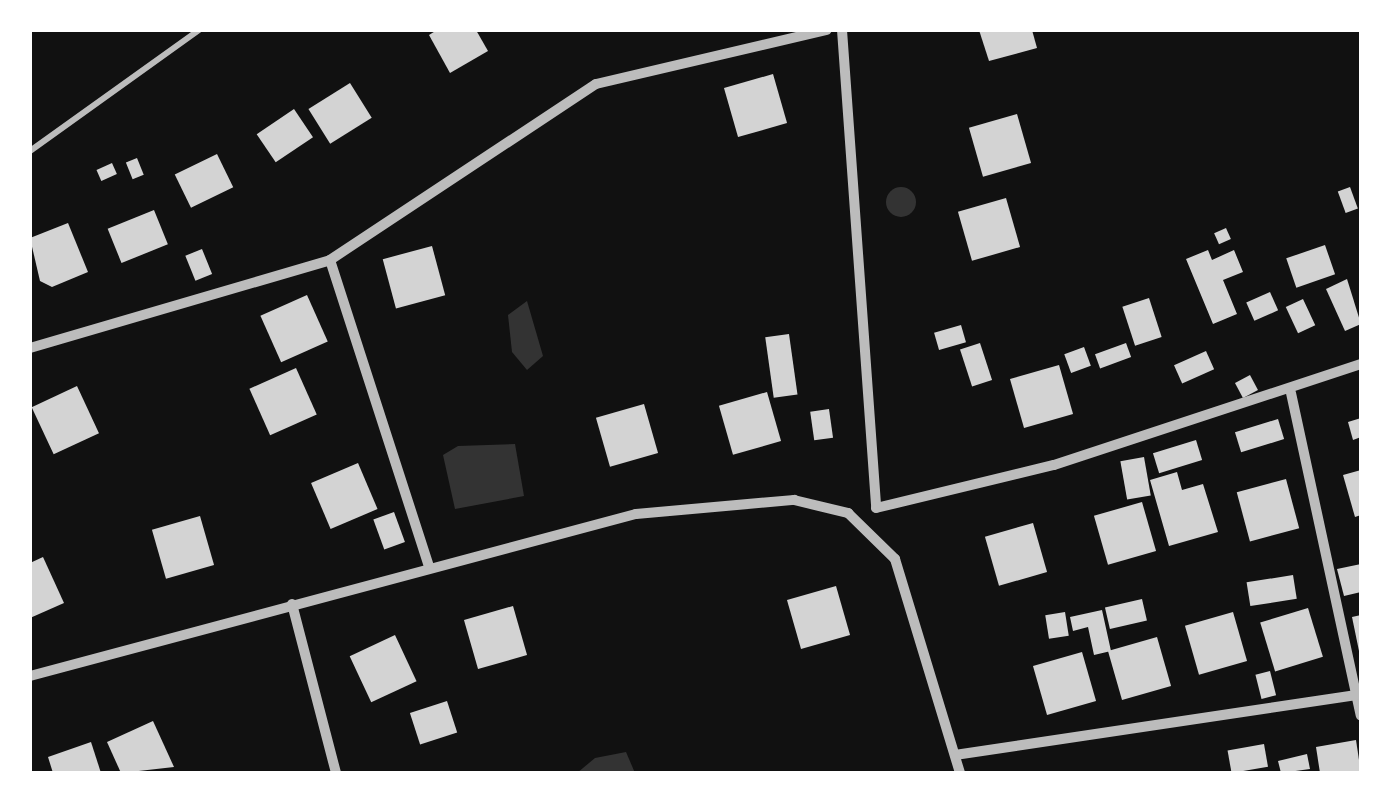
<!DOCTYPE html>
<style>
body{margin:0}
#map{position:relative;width:1391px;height:803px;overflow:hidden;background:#111;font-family:"Fira Sans Condensed",sans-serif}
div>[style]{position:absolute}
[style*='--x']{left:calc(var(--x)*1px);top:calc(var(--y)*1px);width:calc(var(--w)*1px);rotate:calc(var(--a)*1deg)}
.water>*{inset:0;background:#333}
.round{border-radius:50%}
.building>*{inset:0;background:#d3d3d3;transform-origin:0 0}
.service>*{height:6px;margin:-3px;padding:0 3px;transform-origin:3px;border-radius:3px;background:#bcbcbc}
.minor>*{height:10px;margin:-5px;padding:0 5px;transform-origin:5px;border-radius:5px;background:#bcbcbc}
span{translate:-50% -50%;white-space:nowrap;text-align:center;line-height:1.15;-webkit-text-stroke:8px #fff;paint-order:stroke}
.frame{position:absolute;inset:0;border:32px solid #fff;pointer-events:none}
</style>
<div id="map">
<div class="water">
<div class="round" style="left:886px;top:187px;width:30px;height:30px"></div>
<div style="clip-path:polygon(527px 301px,543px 356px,527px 370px,512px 352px,508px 315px)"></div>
<div style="clip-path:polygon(515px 444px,524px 496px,455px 509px,443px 455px,458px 446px)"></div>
<div style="clip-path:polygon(626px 752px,635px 773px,577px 773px,595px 758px)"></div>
</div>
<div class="building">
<div style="clip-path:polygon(437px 30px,476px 30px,488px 51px,450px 73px,429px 35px)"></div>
<div style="clip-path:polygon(979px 30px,1032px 30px,1037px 48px,989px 61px)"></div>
<div style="left:773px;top:74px;width:51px;height:51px;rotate:74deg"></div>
<div style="left:350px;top:83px;width:41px;height:49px;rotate:58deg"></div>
<div style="left:294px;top:109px;width:34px;height:45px;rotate:56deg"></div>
<div style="left:1017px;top:114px;width:51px;height:50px;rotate:74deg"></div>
<div style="left:217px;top:154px;width:37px;height:47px;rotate:64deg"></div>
<div style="left:137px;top:158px;width:18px;height:12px;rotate:68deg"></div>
<div style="left:112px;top:163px;width:12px;height:17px;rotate:66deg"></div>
<div style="left:1350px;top:187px;width:23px;height:13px;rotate:70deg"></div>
<div style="left:1006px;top:198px;width:51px;height:50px;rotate:74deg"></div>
<div style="left:154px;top:210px;width:37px;height:50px;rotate:68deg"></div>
<div style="clip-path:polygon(68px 223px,88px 272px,52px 287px,40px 281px,30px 238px)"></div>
<div style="left:1226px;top:228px;width:12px;height:13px;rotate:66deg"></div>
<div style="left:1325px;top:245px;width:31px;height:41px;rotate:71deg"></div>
<div style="left:432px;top:246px;width:51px;height:51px;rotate:75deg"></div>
<div style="left:202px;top:249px;width:27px;height:18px;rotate:68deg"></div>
<div style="clip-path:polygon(1208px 250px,1212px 260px,1234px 250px,1243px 272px,1223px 280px,1237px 314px,1213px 324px,1186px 259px)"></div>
<div style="clip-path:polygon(1347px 279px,1361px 324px,1345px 331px,1326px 289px)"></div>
<div style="left:1270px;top:292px;width:20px;height:26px;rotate:66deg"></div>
<div style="left:307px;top:295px;width:51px;height:51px;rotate:66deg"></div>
<div style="left:1149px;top:298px;width:41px;height:28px;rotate:72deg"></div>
<div style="left:1303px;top:299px;width:29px;height:19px;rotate:65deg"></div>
<div style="left:961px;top:325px;width:18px;height:28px;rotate:74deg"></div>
<div style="left:789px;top:334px;width:61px;height:24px;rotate:82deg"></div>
<div style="left:980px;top:343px;width:39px;height:21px;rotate:72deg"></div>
<div style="left:1126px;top:343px;width:15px;height:33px;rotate:70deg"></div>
<div style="left:1084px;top:347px;width:20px;height:21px;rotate:70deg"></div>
<div style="left:1206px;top:351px;width:20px;height:35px;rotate:66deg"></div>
<div style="left:1059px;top:365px;width:51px;height:51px;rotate:74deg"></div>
<div style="left:296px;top:368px;width:51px;height:51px;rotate:66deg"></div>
<div style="left:1250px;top:375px;width:17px;height:17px;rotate:62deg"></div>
<div style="left:77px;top:386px;width:52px;height:50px;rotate:65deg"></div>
<div style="left:767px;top:392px;width:51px;height:50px;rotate:74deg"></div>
<div style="left:644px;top:404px;width:51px;height:50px;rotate:74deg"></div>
<div style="left:829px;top:409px;width:29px;height:19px;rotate:82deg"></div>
<div style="clip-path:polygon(1361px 418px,1361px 437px,1353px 440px,1348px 422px)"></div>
<div style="left:1278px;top:419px;width:21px;height:45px;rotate:73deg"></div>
<div style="left:1196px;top:440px;width:21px;height:45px;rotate:73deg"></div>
<div style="left:1144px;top:457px;width:39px;height:24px;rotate:80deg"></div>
<div style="left:358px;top:463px;width:50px;height:51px;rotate:67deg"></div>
<div style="clip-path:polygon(1361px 470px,1361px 515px,1355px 517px,1343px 475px)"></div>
<div style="clip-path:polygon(1177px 472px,1182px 490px,1203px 484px,1218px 532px,1169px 546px,1150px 480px)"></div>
<div style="left:1286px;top:479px;width:51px;height:51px;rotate:75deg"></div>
<div style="left:1142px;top:502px;width:51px;height:50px;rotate:74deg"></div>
<div style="left:394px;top:512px;width:32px;height:22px;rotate:70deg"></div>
<div style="left:200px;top:516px;width:51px;height:50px;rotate:74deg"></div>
<div style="left:1033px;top:523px;width:51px;height:50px;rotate:74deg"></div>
<div style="clip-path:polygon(43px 557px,64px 603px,30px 618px,30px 563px)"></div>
<div style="clip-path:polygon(1361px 564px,1361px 592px,1344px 596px,1337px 569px)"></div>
<div style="left:1293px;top:575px;width:24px;height:47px;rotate:81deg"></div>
<div style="left:836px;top:586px;width:51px;height:51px;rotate:74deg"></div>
<div style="left:1142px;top:599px;width:22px;height:38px;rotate:77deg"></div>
<div style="left:513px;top:606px;width:51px;height:51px;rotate:74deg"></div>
<div style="left:1308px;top:608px;width:51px;height:50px;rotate:73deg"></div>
<div style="clip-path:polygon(1102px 610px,1111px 651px,1094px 655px,1088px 627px,1073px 631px,1070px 617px)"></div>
<div style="left:1065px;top:612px;width:24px;height:20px;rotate:81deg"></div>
<div style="left:1233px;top:612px;width:51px;height:50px;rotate:74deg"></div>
<div style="clip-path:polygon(1361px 615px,1361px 651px,1359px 651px,1352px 617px)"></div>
<div style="left:395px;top:635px;width:51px;height:50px;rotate:65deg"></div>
<div style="left:1157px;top:637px;width:51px;height:51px;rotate:74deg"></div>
<div style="left:1082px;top:652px;width:51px;height:51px;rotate:74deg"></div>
<div style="left:1270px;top:671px;width:25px;height:15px;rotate:76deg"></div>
<div style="left:447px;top:701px;width:33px;height:39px;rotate:72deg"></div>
<div style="clip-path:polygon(153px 721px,174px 767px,121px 773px,107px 742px)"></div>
<div style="clip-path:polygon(1356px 740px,1361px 773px,1320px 773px,1316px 747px)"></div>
<div style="clip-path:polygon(91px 742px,101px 773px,53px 773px,48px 757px)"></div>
<div style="left:1264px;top:744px;width:23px;height:37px;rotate:80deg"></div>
<div style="clip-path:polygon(1307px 754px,1310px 769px,1281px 773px,1278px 761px)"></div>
</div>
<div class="service">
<div style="--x:30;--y:151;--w:208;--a:-35.6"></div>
</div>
<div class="minor">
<div style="--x:842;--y:30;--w:479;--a:85.9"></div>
<div style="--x:330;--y:260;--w:323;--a:72.1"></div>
<div style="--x:30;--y:348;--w:313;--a:-16.3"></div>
<div style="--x:330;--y:260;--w:319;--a:-33.5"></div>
<div style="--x:596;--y:84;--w:237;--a:-13.2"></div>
<div style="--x:1291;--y:393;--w:330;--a:77.8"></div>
<div style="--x:876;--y:508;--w:183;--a:-13.6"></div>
<div style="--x:1054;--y:465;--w:323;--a:-18.2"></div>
<div style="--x:292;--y:604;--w:175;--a:75.4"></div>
<div style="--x:30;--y:676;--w:627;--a:-14.97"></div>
<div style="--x:636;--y:514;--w:159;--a:-5.1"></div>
<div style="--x:794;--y:500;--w:56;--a:13.5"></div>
<div style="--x:848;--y:513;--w:66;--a:44.4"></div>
<div style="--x:895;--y:559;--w:224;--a:73.1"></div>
<div style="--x:955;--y:755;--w:411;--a:-8.5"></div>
</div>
<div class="frame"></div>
</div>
